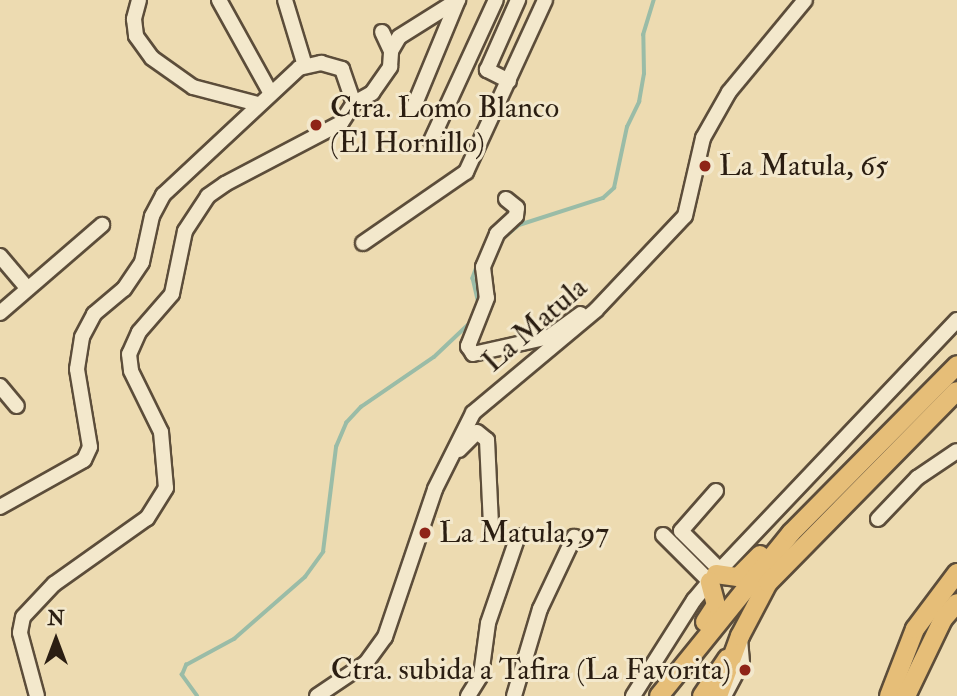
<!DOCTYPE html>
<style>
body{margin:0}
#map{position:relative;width:957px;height:696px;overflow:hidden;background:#eddbb1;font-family:"IM FELL Double Pica",serif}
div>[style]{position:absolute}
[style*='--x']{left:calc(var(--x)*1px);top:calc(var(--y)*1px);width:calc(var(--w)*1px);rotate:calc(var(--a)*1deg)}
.stream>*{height:3.5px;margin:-1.75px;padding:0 1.75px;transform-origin:1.75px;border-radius:1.75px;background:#9abca7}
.roads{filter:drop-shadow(2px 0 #5c4d3a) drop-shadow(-2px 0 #5c4d3a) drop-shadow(0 2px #5c4d3a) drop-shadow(0 -2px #5c4d3a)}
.minor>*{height:14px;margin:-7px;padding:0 7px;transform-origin:7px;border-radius:7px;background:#f3e8cc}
.major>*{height:18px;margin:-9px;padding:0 9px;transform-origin:9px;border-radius:9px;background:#e6be78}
.dots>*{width:19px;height:19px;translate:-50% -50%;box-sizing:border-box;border:4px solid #f3e8cc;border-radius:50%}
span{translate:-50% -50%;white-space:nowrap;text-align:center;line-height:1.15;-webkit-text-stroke:6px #f3e8cc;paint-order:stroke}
.poi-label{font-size:30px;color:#2b1e12}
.left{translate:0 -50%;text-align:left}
.right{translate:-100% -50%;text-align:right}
.street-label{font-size:30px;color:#2b1e12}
.north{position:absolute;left:21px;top:605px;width:70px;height:70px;-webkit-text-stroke:5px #f3e8cc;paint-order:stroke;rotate:0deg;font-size:19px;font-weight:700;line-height:28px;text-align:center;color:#2b1e12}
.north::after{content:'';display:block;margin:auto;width:24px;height:32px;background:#2b1e12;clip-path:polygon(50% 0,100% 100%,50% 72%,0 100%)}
</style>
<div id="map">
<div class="stream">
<div style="--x:500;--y:241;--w:25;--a:-40"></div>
<div style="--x:519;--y:225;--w:88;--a:-17.8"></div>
<div style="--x:603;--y:198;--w:15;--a:-42"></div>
<div style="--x:614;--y:188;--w:62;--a:-78"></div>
<div style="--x:627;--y:127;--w:28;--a:-64"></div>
<div style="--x:639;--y:102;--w:28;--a:-80"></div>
<div style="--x:644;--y:74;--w:39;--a:-91"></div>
<div style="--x:643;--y:35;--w:37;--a:-73"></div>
<div style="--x:477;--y:267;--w:12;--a:110"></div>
<div style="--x:473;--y:278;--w:26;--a:77"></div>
<div style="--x:197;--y:696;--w:26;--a:-126"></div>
<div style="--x:182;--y:675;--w:11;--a:-68"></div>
<div style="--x:186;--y:665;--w:55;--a:-28.4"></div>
<div style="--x:234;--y:639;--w:94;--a:-41.1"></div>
<div style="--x:305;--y:577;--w:31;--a:-54"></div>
<div style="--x:323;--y:552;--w:106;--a:-82.9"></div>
<div style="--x:336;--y:447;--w:26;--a:-67"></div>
<div style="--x:346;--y:423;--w:22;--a:-47"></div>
<div style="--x:361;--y:407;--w:88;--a:-34.4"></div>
<div style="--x:434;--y:357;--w:50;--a:-43.4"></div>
</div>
<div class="roads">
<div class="minor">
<div style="--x:139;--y:0;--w:20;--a:105"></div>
<div style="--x:134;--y:19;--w:17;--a:83"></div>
<div style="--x:136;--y:36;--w:27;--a:54"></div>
<div style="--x:152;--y:58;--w:50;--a:35.3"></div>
<div style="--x:193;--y:87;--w:67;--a:14.7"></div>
<div style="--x:219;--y:0;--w:105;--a:61"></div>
<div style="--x:285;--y:0;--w:69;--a:73.1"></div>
<div style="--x:391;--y:51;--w:16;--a:-60"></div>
<div style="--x:399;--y:37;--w:70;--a:-32.1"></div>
<div style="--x:509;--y:81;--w:25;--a:-153"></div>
<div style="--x:487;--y:70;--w:77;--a:-66.1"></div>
<div style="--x:354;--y:103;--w:21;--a:-29"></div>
<div style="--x:372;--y:93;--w:32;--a:-55"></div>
<div style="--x:390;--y:67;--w:16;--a:-86"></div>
<div style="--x:391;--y:51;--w:21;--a:-115"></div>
<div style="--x:412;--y:111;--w:120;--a:-67.5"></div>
<div style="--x:431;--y:141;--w:155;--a:-65.3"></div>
<div style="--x:506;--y:199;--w:14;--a:39"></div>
<div style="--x:517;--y:208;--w:8;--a:97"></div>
<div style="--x:516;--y:216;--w:26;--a:137"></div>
<div style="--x:497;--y:234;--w:36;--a:113"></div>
<div style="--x:483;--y:267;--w:31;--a:83"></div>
<div style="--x:487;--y:298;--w:52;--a:111.6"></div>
<div style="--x:468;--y:346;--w:9;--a:58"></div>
<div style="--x:473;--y:354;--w:78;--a:-12.6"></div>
<div style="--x:549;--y:337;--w:39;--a:-36"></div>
<div style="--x:363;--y:243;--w:125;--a:-34.6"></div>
<div style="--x:466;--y:172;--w:189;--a:-65.3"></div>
<div style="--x:0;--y:256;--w:42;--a:49.8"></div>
<div style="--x:0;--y:313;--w:135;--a:-40.8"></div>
<div style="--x:0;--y:386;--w:26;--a:50"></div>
<div style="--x:459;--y:450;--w:25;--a:-45"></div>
<div style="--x:477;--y:432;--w:13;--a:39"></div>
<div style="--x:487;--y:440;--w:86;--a:87.3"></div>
<div style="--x:716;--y:491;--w:53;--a:131.2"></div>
<div style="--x:681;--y:531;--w:55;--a:45"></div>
<div style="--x:0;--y:507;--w:96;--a:-29.2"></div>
<div style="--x:84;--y:460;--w:14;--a:-65"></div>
<div style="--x:90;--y:447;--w:79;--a:-99.5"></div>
<div style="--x:77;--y:369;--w:32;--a:-81"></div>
<div style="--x:82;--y:337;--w:26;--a:-62"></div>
<div style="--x:94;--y:314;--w:39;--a:-40"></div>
<div style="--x:124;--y:289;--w:32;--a:-56"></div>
<div style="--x:142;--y:262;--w:47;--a:-77.7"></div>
<div style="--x:152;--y:216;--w:24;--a:-62"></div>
<div style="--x:163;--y:195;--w:186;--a:-43"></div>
<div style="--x:299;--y:68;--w:23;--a:-13"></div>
<div style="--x:321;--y:63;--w:22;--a:16"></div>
<div style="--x:342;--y:69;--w:36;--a:71"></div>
<div style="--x:354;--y:103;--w:24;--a:123"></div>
<div style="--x:341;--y:123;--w:131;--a:152.3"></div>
<div style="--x:225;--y:184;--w:21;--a:145"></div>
<div style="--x:208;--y:196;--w:42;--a:123.3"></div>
<div style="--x:185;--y:231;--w:64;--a:101.7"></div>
<div style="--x:172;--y:294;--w:50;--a:131"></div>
<div style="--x:139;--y:332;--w:24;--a:114"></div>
<div style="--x:129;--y:354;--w:17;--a:83"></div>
<div style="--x:131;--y:371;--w:68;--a:63.8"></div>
<div style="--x:161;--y:432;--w:56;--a:84.9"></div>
<div style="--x:166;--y:488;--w:36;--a:122"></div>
<div style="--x:147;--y:518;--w:114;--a:144.6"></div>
<div style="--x:54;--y:584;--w:45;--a:133.2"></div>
<div style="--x:23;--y:617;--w:16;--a:101"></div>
<div style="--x:20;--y:633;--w:65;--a:74.9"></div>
<div style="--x:878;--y:519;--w:57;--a:-46.4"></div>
<div style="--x:917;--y:478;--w:48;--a:-34"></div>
<div style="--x:663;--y:535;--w:66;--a:45"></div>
<div style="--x:317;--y:696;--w:59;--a:-34"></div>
<div style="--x:366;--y:663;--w:32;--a:-54"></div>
<div style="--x:385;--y:637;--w:156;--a:-71.3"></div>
<div style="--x:435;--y:489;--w:85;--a:-63.4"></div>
<div style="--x:473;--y:413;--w:160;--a:-39.9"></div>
<div style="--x:596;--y:310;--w:129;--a:-46.6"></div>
<div style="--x:685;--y:216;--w:80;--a:-77"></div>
<div style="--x:703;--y:138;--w:53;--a:-60.5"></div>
<div style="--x:729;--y:92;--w:119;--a:-50.4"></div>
<div style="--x:468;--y:696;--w:25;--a:-58"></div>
<div style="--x:481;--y:675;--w:52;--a:-82.3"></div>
<div style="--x:488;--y:623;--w:92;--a:-71"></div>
<div style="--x:514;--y:696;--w:91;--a:-73.4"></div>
<div style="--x:540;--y:609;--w:80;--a:-64.7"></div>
<div style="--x:633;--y:696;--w:114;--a:-57.6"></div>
<div style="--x:694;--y:600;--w:34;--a:-50"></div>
<div style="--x:716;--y:574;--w:350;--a:-46.5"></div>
<div style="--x:724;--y:696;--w:38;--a:-62"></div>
<div style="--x:742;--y:662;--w:23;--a:-95"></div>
</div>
<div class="major">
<div style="--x:716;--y:574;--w:22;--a:8"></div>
<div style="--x:738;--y:577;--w:31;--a:-45"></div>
<div style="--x:705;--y:622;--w:20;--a:-57"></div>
<div style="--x:716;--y:605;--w:24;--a:-105"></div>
<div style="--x:659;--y:696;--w:210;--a:-51"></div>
<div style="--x:791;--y:533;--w:236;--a:-45.3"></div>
<div style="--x:702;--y:696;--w:45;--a:-56"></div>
<div style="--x:718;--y:696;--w:64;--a:-69.9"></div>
<div style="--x:740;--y:636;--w:60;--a:-62.2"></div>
<div style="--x:768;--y:583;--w:269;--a:-45.5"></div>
<div style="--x:889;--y:696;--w:72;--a:-68.8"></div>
<div style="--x:915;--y:629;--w:70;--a:-53.1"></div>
<div style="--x:906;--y:696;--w:85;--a:-64.3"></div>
<div style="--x:943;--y:619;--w:21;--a:-49"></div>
</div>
</div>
<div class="dots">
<div style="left:316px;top:125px;background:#8f2418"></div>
<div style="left:705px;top:166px;background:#8f2418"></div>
<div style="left:425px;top:533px;background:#8f2418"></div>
<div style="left:745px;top:670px;background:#8f2418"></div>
</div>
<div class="poi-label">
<span class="left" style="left:330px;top:125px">Ctra. Lomo Blanco<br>(El Hornillo)</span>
<span class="left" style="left:719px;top:166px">La Matula, 65</span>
<span class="left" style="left:439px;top:533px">La Matula, 97</span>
<span class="right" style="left:731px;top:670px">Ctra. subida a Tafira (La Favorita)</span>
</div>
<div class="street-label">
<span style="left:535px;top:325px;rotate:-41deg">La Matula</span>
</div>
<div class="north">N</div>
</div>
